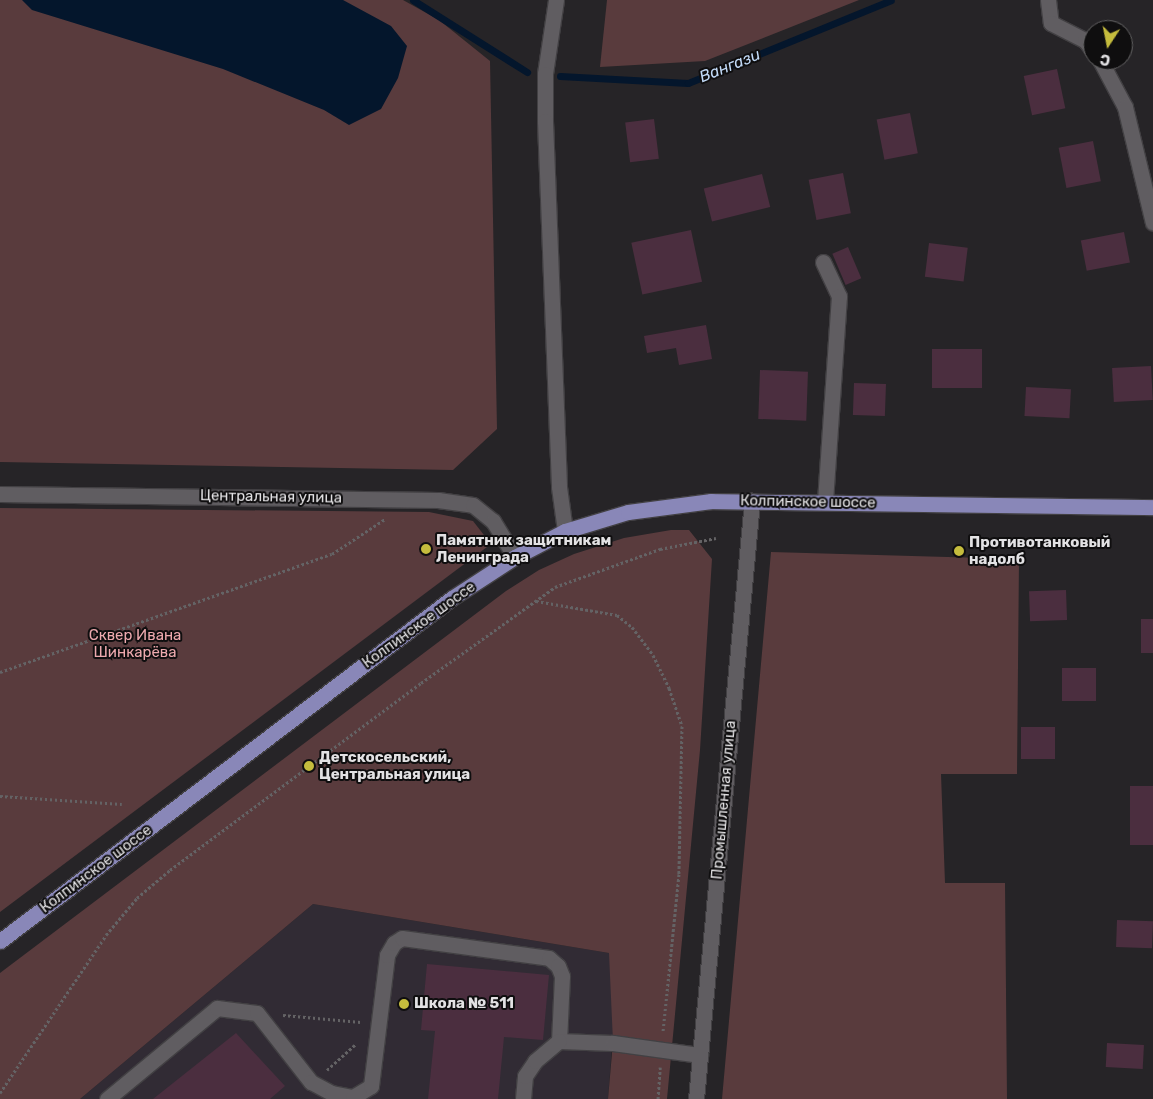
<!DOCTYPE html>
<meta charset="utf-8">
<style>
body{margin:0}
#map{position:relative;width:1153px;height:1099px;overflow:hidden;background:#262427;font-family:Rubik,sans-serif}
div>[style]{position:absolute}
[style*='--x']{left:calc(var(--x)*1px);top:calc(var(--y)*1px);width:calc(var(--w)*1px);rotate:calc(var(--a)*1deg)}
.built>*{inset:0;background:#312b34}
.green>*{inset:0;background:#593b3d}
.water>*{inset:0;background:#04162c}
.stream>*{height:7px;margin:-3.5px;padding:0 3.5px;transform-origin:3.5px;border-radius:3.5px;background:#04162c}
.building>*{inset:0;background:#4b2e3f;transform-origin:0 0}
.path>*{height:3px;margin-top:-1.5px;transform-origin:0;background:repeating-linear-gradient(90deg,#646365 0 2.5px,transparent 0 5px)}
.roads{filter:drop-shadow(1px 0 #424043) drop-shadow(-1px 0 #424043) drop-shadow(0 1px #424043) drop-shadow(0 -1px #424043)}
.minor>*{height:15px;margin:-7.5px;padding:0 7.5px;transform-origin:7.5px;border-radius:7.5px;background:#605d61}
.major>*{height:15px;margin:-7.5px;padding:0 7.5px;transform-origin:7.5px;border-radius:7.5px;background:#8987b8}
.dots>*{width:14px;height:14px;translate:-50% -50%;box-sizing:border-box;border:2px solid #0f0e0f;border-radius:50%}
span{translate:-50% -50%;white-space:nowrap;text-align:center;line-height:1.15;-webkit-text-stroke:4px #0f0e0f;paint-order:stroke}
.street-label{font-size:15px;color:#e3e2e4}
.poi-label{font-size:15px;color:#e3e2e4;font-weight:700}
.left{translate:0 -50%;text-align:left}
.park-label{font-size:15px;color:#eda9ae}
.water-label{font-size:16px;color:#c2daf7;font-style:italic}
.north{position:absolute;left:1083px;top:20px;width:50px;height:50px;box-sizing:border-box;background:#0f0e0f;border:1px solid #646364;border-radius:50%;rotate:191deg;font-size:14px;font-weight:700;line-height:20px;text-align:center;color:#e3e2e4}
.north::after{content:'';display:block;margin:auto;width:18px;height:22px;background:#c5bc3d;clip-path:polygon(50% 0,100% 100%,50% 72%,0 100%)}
</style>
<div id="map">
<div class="built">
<div style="clip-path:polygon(313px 904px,609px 953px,618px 965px,608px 1099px,80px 1099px)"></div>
</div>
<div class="green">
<div style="clip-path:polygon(0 0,403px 0,439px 20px,490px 61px,497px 429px,453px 470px,0 462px)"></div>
<div style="clip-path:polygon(607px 0,859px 0,705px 61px,600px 67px)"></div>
<div style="clip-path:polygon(0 508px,429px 512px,473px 521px,491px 544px,0 912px)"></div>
<div style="clip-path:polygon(671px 530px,689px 530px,712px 559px,700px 750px,667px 1099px,608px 1099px,613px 1042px,609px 953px,313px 904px,80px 1099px,0 1099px,0 973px,506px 591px,539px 570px,574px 554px,624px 538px)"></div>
<div style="clip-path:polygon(771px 552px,1019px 559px,1017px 774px,941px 774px,945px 883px,1005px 883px,1007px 1099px,722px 1099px)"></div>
</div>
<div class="water">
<div style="clip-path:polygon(22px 0,343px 0,391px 26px,407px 46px,398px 78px,381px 109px,349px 125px,324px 110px,223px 69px,32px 10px)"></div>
</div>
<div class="stream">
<div style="--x:413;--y:0;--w:135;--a:32.3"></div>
<div style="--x:560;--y:76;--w:128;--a:3.1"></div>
<div style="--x:688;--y:83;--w:219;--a:-22.2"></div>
</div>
<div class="building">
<div style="left:1057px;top:69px;width:40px;height:34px;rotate:78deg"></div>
<div style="left:910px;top:113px;width:41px;height:34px;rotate:79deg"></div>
<div style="left:654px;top:119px;width:40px;height:29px;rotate:83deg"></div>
<div style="left:1093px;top:141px;width:41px;height:35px;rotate:79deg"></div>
<div style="left:843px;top:173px;width:41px;height:35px;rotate:79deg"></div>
<div style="left:762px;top:174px;width:34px;height:60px;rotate:76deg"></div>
<div style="left:691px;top:230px;width:53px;height:61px;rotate:78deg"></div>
<div style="left:1124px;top:232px;width:31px;height:44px;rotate:79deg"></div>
<div style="left:929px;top:243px;width:39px;height:34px;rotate:7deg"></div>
<div style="left:848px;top:247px;width:34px;height:17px;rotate:67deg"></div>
<div style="clip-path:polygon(706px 325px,712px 359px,679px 365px,676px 348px,647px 353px,644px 336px)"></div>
<div style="left:932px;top:349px;width:50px;height:39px"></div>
<div style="left:1151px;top:366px;width:34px;height:39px;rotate:87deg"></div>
<div style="left:760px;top:370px;width:48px;height:49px;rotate:2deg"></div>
<div style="left:854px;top:383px;width:32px;height:32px;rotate:2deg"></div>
<div style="left:1026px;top:387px;width:45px;height:29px;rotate:3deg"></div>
<div style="left:1066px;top:590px;width:30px;height:37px;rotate:88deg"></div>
<div style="left:1141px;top:619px;width:12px;height:34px"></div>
<div style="left:1096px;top:668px;width:33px;height:34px;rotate:90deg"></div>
<div style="left:1021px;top:727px;width:34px;height:32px"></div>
<div style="left:1130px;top:786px;width:23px;height:59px"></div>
<div style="left:1117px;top:920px;width:36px;height:27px;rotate:2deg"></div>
<div style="clip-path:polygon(427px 964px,549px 975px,543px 1040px,504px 1037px,498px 1099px,428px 1099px,435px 1031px,421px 1030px)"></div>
<div style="clip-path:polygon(236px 1033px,285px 1086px,270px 1099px,153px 1099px)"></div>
<div style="left:1107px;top:1043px;width:37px;height:24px;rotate:3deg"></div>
</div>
<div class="path">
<div style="--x:536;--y:601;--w:82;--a:9.8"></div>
<div style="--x:617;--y:615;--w:19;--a:39"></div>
<div style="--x:632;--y:627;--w:35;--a:53"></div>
<div style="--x:653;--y:655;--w:37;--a:64"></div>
<div style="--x:669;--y:688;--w:40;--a:71.1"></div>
<div style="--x:682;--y:726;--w:148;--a:91.2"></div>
<div style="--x:679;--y:874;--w:158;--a:95.8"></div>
<div style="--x:0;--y:672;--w:352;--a:-19.6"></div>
<div style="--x:332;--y:554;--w:64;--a:-33.4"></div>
<div style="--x:0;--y:796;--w:122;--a:3.8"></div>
<div style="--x:283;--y:1015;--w:78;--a:5.1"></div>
<div style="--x:327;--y:1070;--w:39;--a:-42"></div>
<div style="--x:0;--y:1093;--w:190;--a:-56.1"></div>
<div style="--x:106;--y:935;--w:48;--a:-50"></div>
<div style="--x:137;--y:898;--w:43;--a:-40.3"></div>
<div style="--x:170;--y:870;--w:313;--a:-36.7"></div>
<div style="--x:421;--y:683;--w:165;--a:-35.6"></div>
<div style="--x:555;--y:587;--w:112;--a:-19.9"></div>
<div style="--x:660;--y:549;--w:57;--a:-11.1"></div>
<div style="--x:658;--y:1099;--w:32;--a:-86"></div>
</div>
<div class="roads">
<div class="minor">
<div style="--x:556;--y:0;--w:75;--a:98.5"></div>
<div style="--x:545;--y:74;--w:47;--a:90"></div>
<div style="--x:545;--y:121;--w:366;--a:87.8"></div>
<div style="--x:559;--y:487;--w:44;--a:82.2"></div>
<div style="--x:1048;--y:0;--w:23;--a:83"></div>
<div style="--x:1051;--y:23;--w:38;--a:27"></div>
<div style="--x:1085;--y:40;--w:14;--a:54"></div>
<div style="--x:1100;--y:60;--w:53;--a:62"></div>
<div style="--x:1125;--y:107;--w:119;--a:76.4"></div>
<div style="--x:823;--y:262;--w:38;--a:65"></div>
<div style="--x:839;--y:296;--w:206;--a:93.9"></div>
<div style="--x:0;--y:494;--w:438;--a:0.8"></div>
<div style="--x:438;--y:500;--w:35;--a:8"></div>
<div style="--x:473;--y:505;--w:26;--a:39"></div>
<div style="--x:493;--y:521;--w:42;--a:58.6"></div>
<div style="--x:107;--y:1099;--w:143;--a:-39.6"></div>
<div style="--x:217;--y:1008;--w:40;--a:7.1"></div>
<div style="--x:257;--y:1013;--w:88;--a:52"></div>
<div style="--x:311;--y:1082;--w:24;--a:28"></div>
<div style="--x:332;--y:1093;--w:21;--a:11"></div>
<div style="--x:353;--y:1097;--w:21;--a:-31"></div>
<div style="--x:371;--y:1086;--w:132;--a:-83"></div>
<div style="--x:387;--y:955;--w:14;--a:-60"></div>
<div style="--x:394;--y:943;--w:9;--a:-32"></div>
<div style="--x:402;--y:938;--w:148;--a:7.7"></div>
<div style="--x:549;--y:958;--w:12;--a:42"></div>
<div style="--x:558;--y:966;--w:11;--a:68"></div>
<div style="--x:562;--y:976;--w:65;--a:92.6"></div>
<div style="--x:559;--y:1041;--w:54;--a:2.1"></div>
<div style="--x:613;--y:1043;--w:88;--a:7.9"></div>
<div style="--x:523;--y:1099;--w:23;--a:-85"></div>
<div style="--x:525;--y:1076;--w:18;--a:-56"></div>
<div style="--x:535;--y:1061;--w:31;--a:-40"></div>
<div style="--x:696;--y:1099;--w:601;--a:-84.65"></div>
</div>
<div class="major">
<div style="--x:0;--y:941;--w:567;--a:-37.19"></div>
<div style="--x:452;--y:598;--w:75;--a:-33.1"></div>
<div style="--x:515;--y:557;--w:56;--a:-27.5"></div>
<div style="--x:565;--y:531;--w:66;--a:-16.8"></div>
<div style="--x:628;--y:512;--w:84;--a:-7.5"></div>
<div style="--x:711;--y:501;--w:442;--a:0.8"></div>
</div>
</div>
<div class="dots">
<div style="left:426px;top:549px;background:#c5bc3d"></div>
<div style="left:959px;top:551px;background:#c5bc3d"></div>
<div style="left:309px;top:766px;background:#c5bc3d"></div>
<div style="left:404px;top:1004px;background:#c5bc3d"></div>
</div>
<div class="street-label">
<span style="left:271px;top:497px;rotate:1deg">Центральная улица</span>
<span style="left:808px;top:502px;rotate:1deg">Колпинское шоссе</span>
<span style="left:419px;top:625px;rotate:-36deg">Колпинское шоссе</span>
<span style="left:724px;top:800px;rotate:-85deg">Промышленная улица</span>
<span style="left:96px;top:869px;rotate:-37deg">Колпинское шоссе</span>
</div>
<div class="poi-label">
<span class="left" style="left:436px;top:549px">Памятник защитникам<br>Ленинграда</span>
<span class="left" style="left:969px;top:551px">Противотанковый<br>надолб</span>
<span class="left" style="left:319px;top:766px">Детскосельский,<br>Центральная улица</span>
<span class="left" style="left:414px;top:1004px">Школа № 511</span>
</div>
<div class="park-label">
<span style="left:135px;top:644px">Сквер Ивана<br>Шинкарёва</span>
</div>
<div class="water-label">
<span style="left:730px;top:66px;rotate:-22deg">Вангази</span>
</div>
<div class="north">С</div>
</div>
